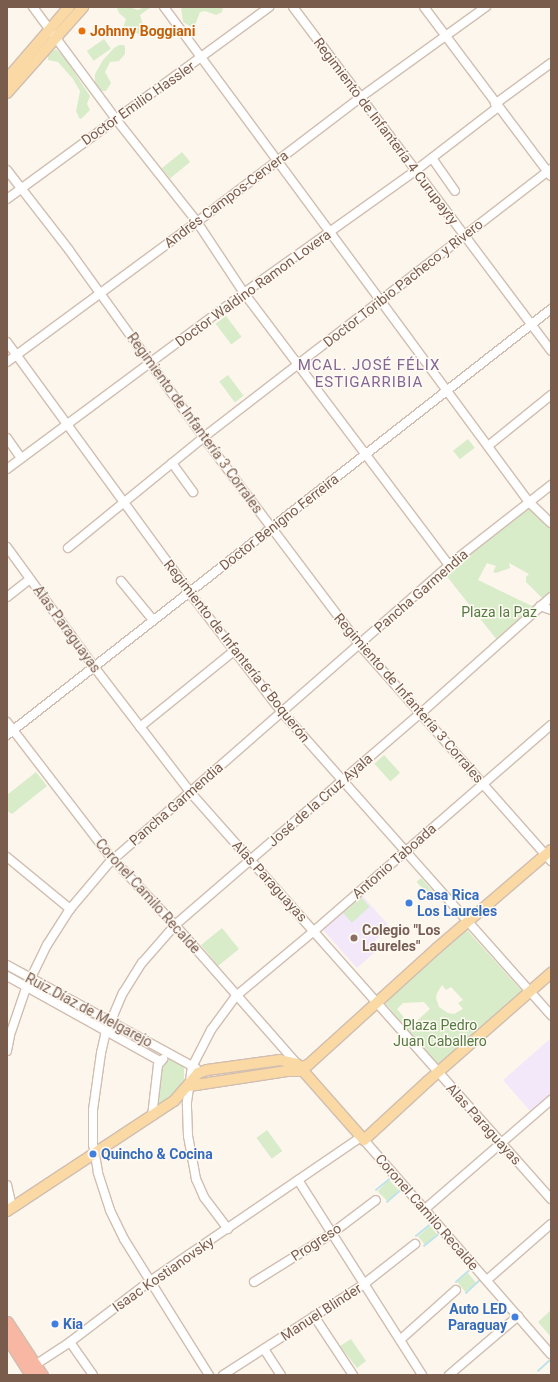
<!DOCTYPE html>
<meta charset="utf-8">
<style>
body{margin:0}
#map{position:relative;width:558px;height:1382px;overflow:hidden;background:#fdf6ec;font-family:Roboto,sans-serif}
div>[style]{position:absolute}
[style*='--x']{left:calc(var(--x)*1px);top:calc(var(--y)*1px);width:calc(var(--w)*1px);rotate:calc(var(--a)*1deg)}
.education>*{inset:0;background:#f3e8fa}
.green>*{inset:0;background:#d8ecc9;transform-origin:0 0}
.stream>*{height:1.5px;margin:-0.75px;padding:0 0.75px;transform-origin:0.75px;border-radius:0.75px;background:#bfe3e8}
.roads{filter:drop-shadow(1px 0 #d1beb0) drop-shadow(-1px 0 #d1beb0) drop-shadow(0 1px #d1beb0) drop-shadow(0 -1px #d1beb0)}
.minor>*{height:8px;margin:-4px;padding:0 4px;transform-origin:4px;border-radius:4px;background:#fff}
.major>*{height:10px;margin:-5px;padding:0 5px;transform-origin:5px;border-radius:5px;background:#fbd9a5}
.highway>*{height:11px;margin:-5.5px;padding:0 5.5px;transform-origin:5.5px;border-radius:5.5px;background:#f7b7a3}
.dots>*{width:11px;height:11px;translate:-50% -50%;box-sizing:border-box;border:2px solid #fffaf3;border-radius:50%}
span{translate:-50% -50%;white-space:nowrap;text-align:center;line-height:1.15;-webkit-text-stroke:3px #fffaf3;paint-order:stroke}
.food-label{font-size:14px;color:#c56008;font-weight:700}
.left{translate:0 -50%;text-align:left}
.street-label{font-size:14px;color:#7a5c4d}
.park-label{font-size:14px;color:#537a41}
.shop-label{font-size:14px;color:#366cbe;font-weight:700}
.right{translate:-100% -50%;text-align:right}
.education-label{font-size:14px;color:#785e54;font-weight:700}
.neighbourhood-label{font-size:15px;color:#846695;letter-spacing:1px}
.frame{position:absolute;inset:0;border:8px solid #7a5c4d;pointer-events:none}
</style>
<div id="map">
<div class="education">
<div style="clip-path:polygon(362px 895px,390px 927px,370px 945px,375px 952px,357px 968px,323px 930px)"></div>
<div style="clip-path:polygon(551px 1038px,551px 1094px,531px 1112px,503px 1080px)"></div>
</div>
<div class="green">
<div style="clip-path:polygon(129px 7px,138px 10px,144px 7px,151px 7px,140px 15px,144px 29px,139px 34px,123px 28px,126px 19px,119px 13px,117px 8px)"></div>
<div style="clip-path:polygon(181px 7px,223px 7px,222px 12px,216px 15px,205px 11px,200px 12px,195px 25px,191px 27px,183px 22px)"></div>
<div style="left:104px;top:39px;width:12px;height:21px;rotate:55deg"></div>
<div style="clip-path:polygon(119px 45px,124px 45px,125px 47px,125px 54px,119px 61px,110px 62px,105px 72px,111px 83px,106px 91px,100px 91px,95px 86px,95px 74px,103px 60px,114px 48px)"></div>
<div style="clip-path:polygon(56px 49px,64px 57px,90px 96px,87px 104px,90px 110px,81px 119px,79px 118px,76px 111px,80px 91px,73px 79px,58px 62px,48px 60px,48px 56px,50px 52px)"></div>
<div style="left:182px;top:152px;width:13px;height:26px;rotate:51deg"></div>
<div style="left:226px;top:316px;width:26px;height:13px;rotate:53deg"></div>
<div style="left:228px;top:375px;width:26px;height:11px;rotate:53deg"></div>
<div style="left:468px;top:439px;width:11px;height:19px;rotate:52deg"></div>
<div style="clip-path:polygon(evenodd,528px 508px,551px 528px,551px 591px,497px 640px,445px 574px,528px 508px,487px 563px,496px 566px,493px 572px,496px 573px,510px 568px,509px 563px,529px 574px,526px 577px,526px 582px,542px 598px,532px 606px,478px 580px,487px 563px)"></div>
<div style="left:384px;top:755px;width:24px;height:13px;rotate:48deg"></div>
<div style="clip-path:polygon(36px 772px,47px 786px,12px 814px,7px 811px,7px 795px)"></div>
<div style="left:421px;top:878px;width:27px;height:6px;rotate:48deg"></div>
<div style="left:361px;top:897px;width:13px;height:24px;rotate:48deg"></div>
<div style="left:222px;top:928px;width:27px;height:27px;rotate:51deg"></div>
<div style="clip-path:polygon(evenodd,464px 930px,467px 930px,521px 990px,521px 993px,440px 1063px,436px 1063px,385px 1003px,386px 1000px,464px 930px,442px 985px,446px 990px,451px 987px,463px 1000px,458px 1003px,463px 1009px,454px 1014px,448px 1013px,439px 1007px,436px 998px,437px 993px,442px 985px,464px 930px,424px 1002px,430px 1009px,411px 1026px,397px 1009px,403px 1003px,424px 1002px)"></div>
<div style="clip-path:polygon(171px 1058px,182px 1063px,184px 1067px,184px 1079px,174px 1094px,157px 1105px,161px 1065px,165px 1059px)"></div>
<div style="left:267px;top:1130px;width:26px;height:13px;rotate:54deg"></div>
<div style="left:389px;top:1180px;width:14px;height:16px;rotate:45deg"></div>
<div style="left:430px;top:1226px;width:11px;height:16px;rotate:49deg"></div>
<div style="left:468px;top:1273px;width:13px;height:14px;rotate:51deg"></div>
<div style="clip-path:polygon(551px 1310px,551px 1337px,538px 1322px)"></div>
<div style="clip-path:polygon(351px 1339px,366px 1361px,357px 1368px,340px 1346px)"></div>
</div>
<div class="stream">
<div style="--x:376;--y:1190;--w:19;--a:-39"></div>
<div style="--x:387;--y:1202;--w:20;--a:-41"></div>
<div style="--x:416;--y:1236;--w:21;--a:-39"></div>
<div style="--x:424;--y:1246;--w:21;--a:-39"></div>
<div style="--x:456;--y:1282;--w:18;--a:-41"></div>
<div style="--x:466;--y:1293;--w:18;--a:-43"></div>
<div style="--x:538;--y:1371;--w:15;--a:-42"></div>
</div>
<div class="roads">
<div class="minor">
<div style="--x:33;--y:7;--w:138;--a:53.5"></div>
<div style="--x:115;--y:118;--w:132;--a:51.7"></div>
<div style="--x:197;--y:222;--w:85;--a:56.5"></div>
<div style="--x:244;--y:293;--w:341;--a:53"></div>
<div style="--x:164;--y:7;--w:615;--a:53.6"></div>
<div style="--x:529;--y:502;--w:30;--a:44"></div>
<div style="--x:293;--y:7;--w:430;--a:53.1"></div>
<div style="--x:424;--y:7;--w:211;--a:53.1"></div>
<div style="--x:495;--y:104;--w:69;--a:-36.2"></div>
<div style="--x:432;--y:158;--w:40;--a:55.1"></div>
<div style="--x:7;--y:170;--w:101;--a:52.2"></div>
<div style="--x:69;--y:250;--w:236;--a:54.3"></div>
<div style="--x:207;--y:442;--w:253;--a:53"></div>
<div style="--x:359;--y:644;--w:290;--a:48.5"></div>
<div style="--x:7;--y:199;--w:325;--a:-36.2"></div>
<div style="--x:7;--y:342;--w:309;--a:53.9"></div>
<div style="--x:189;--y:592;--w:150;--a:52.3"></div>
<div style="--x:281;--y:711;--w:407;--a:48.4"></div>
<div style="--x:7;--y:362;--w:236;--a:-36.4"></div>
<div style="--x:197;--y:222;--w:206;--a:-37.3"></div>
<div style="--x:361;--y:97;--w:154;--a:-35.8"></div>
<div style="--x:7;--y:438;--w:24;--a:55"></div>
<div style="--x:488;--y:446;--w:81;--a:-39"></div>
<div style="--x:172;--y:463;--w:36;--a:54"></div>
<div style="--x:7;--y:469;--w:295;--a:-36.6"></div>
<div style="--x:244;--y:293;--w:210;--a:-35.5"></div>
<div style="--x:415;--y:171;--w:105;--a:-37.6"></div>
<div style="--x:7;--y:547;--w:150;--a:54"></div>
<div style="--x:95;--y:668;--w:156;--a:52.5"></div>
<div style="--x:190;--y:792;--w:544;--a:48.43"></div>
<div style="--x:68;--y:548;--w:176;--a:-39.2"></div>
<div style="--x:204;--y:437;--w:438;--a:-37.7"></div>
<div style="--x:121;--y:581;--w:50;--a:50.6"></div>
<div style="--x:7;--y:597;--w:29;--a:-38"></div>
<div style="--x:540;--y:606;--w:12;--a:20"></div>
<div style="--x:7;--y:722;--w:169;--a:52.5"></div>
<div style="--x:110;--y:856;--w:95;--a:46.7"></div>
<div style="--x:175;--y:925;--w:185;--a:48.7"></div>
<div style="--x:140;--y:727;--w:121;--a:-39"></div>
<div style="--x:7;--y:735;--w:691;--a:-38.06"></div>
<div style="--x:7;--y:857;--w:82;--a:39.5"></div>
<div style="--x:7;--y:965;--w:215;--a:28.6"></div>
<div style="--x:7;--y:976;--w:175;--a:29.1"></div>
<div style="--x:7;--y:1051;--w:16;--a:-79"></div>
<div style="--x:10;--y:1035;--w:50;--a:-71.2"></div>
<div style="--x:26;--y:988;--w:48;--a:-64"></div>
<div style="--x:47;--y:945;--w:43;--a:-57.4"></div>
<div style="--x:70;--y:909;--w:60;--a:-49.7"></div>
<div style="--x:109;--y:863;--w:452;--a:-41.2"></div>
<div style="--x:449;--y:565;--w:130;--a:-38.1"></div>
<div style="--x:152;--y:1116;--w:51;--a:-83.3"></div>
<div style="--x:158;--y:1065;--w:8;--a:-50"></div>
<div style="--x:364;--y:1140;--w:284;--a:48.9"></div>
<div style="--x:298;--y:1180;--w:231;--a:57.5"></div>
<div style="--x:7;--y:1185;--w:23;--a:77"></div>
<div style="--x:425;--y:1209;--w:167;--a:-40.9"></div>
<div style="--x:228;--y:1229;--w:40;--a:-127"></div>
<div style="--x:204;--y:1197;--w:20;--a:-114"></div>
<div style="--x:196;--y:1179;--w:44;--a:-100.5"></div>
<div style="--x:188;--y:1136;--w:34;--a:-92"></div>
<div style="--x:187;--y:1102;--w:35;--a:-82"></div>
<div style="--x:192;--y:1067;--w:42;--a:-62.8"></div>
<div style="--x:211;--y:1030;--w:42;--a:-53.7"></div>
<div style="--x:236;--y:996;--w:102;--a:-39.8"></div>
<div style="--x:314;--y:931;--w:314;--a:-41"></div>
<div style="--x:487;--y:1280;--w:85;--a:-41.2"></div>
<div style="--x:254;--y:1282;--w:91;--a:-31.9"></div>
<div style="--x:331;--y:1234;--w:56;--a:-37.1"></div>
<div style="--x:314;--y:1316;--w:71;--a:56.5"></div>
<div style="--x:400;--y:1340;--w:75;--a:-41.8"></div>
<div style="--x:70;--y:1342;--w:40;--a:55.1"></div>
<div style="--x:264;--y:1349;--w:31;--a:57"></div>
<div style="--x:32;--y:1367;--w:45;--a:-33.3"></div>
<div style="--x:70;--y:1342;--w:101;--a:-37.3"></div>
<div style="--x:150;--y:1281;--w:255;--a:-34.3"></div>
<div style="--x:209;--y:1375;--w:160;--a:-122"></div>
<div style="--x:124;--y:1239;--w:32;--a:-116"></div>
<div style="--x:110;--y:1210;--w:40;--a:-108"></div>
<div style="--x:98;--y:1172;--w:27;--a:-100"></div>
<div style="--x:93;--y:1145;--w:35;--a:-90"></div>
<div style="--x:93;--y:1110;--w:58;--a:-82"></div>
<div style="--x:101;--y:1053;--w:18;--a:-77"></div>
<div style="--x:105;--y:1035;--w:21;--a:-67"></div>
<div style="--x:113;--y:1016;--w:25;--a:-67"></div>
<div style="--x:123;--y:993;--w:36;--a:-58"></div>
<div style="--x:142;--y:963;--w:50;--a:-49"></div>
<div style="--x:175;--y:925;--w:325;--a:-40.8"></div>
<div style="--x:421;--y:713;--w:174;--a:-41.7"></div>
<div style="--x:223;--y:1375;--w:168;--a:-32.8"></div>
<div style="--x:364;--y:1284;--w:65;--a:-38.1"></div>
<div style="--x:449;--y:1375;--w:91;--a:-40.5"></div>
</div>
<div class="major">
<div style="--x:7;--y:79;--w:95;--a:-49.3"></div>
<div style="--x:7;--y:93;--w:115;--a:-48.5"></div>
<div style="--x:300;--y:1067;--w:8;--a:-14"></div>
<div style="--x:308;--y:1065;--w:174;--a:-42.2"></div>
<div style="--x:437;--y:948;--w:150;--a:-40.7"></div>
<div style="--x:189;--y:1086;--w:99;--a:-8.7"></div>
<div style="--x:287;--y:1071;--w:16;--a:0"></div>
<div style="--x:7;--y:1211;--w:200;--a:-33.4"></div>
<div style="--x:174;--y:1101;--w:37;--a:-49"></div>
<div style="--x:198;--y:1073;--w:9;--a:-18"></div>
<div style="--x:207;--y:1070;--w:74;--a:-7.8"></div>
<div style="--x:280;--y:1060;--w:17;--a:13"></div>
<div style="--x:297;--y:1064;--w:101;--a:48.6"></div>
<div style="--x:364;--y:1140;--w:87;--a:-42.7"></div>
<div style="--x:428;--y:1081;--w:164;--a:-41.3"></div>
</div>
<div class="highway">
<div style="--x:7;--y:1322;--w:64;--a:56.6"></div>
<div style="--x:7;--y:1337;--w:45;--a:57.7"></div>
</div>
</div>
<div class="dots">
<div style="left:82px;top:31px;background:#e8710a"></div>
<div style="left:409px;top:903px;background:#3f7fe0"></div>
<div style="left:354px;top:938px;background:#8d6e63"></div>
<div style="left:93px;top:1154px;background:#3f7fe0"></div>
<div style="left:515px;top:1317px;background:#3f7fe0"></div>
<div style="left:55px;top:1324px;background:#3f7fe0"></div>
</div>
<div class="food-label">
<span class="left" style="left:90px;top:31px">Johnny Boggiani</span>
</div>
<div class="street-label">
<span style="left:138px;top:103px;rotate:-35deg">Doctor Emilio Hassler</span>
<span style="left:386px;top:131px;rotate:53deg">Regimiento de Infantería 4 Curupayty</span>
<span style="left:226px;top:199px;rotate:-37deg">Andrés Campos-Cervera</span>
<span style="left:403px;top:283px;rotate:-38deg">Doctor Toribio Pacheco y Rivero</span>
<span style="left:253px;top:288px;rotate:-36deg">Doctor Waldino Ramon Lovera</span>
<span style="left:195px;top:423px;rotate:54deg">Regimiento de Infantería 3 Corrales</span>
<span style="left:279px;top:522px;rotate:-38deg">Doctor Benigno Ferreira</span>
<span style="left:421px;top:591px;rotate:-41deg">Pancha Garmendia</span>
<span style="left:67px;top:629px;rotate:54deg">Alas Paraguayas</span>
<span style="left:237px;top:651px;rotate:52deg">Regimiento de Infantería 6 Boquerón</span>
<span style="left:409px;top:698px;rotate:49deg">Regimiento de Infantería 3 Corrales</span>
<span style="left:320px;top:800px;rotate:-41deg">José de la Cruz Ayala</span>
<span style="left:176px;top:804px;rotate:-41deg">Pancha Garmendia</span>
<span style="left:394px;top:861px;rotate:-41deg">Antonio Taboada</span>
<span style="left:270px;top:881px;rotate:48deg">Alas Paraguayas</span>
<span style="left:148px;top:896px;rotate:48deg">Coronel Camilo Recalde</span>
<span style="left:89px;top:1010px;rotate:28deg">Ruiz Díaz de Melgarejo</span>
<span style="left:484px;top:1124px;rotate:48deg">Alas Paraguayas</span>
<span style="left:427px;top:1212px;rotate:49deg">Coronel Camilo Recalde</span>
<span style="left:316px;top:1242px;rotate:-33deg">Progreso</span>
<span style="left:163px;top:1274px;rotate:-35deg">Isaac Kostianovsky</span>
<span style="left:321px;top:1312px;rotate:-33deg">Manuel Blinder</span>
</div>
<div class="park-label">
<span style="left:499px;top:612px">Plaza la Paz</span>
<span style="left:440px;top:1033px">Plaza Pedro<br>Juan Caballero</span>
</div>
<div class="shop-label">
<span class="left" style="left:417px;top:903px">Casa Rica<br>Los Laureles</span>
<span class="left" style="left:101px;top:1154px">Quincho &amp; Cocina</span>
<span class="right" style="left:507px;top:1317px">Auto LED<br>Paraguay</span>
<span class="left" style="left:63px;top:1324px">Kia</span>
</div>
<div class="education-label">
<span class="left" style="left:362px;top:938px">Colegio "Los<br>Laureles"</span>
</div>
<div class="neighbourhood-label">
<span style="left:369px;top:374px">MCAL. JOSÉ FÉLIX<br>ESTIGARRIBIA</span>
</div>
<div class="frame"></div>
</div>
